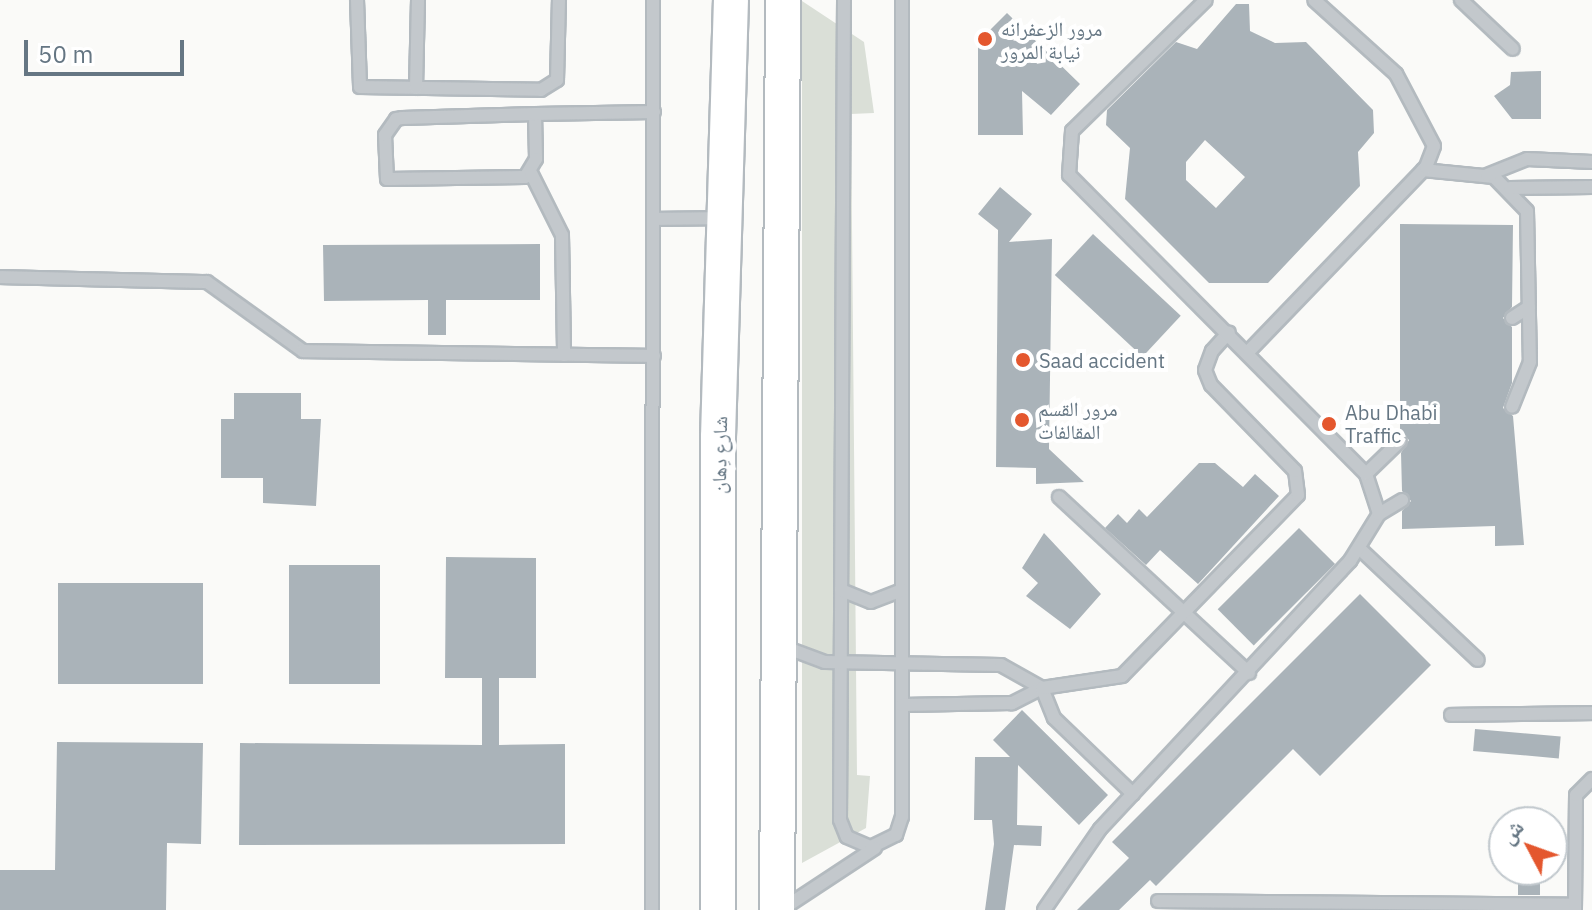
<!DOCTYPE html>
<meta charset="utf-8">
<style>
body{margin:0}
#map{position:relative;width:1592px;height:910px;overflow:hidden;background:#fafaf8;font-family:"IBM Plex Sans","Noto Naskh Arabic",sans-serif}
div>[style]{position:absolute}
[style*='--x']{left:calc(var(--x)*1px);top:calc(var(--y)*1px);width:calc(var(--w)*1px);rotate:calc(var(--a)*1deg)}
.green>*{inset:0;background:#dadfd7}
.building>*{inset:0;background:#aab3b9;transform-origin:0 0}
.roads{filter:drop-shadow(2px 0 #b3babf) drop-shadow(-2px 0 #b3babf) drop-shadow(0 2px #b3babf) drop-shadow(0 -2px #b3babf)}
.lane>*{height:12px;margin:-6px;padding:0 6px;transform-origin:6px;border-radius:6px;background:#c3c8cc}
.secondary>*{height:34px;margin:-17px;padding:0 17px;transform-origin:17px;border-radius:17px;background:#fff}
.dots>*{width:22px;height:22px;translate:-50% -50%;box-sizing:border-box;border:4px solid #fff;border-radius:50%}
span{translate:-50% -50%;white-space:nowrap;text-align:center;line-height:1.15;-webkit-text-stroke:8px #fff;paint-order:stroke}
.poi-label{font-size:20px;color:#657683}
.left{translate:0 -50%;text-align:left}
.street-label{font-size:20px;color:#657683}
.north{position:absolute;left:1488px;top:806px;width:80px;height:80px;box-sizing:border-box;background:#fff;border:2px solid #c1c8cd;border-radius:50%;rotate:311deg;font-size:22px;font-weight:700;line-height:32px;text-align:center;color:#657683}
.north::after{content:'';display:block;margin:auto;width:28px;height:36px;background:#e4572e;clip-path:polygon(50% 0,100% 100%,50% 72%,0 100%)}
.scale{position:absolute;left:24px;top:40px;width:160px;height:36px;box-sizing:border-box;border:4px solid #657683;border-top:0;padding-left:10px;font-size:24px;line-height:28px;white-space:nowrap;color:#657683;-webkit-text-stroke:6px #fff;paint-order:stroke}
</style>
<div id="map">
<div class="green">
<div style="clip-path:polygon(802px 1px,864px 42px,874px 113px,851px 114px,857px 775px,870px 776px,866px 828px,802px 863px)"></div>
</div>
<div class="building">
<div style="clip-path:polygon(evenodd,1236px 4px,1249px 4px,1250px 31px,1275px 43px,1306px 42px,1373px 110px,1374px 133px,1358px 152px,1360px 186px,1268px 283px,1209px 283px,1125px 199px,1130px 148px,1106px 125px,1107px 110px,1176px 42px,1197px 49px,1236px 4px,1205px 140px,1245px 177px,1216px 208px,1186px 180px,1186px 162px,1205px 140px)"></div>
<div style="clip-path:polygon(1007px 13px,1080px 84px,1051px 115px,1022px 91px,1023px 135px,978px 135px,978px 42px)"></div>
<div style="clip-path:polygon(1541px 71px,1541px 119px,1512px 119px,1494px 96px,1510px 85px,1511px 72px)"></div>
<div style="clip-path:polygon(1000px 187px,1032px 214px,1009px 242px,1052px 239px,1049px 449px,1084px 482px,1036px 484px,1036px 468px,996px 467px,998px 230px,978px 214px)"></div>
<div style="clip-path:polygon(1400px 224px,1513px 225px,1512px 307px,1503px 318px,1512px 327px,1512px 383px,1503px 408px,1513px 416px,1524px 545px,1495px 546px,1495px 526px,1402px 529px,1402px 511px,1411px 501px,1402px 491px,1401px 453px,1409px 440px,1400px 432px)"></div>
<div style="left:1093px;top:234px;width:120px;height:56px;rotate:43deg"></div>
<div style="clip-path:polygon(540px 244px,540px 300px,446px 300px,446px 335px,428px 335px,428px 300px,324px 301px,323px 245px)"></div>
<div style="clip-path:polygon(234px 393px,301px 393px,301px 419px,321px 419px,316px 506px,263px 503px,263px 478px,221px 478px,221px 419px,234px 419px)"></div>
<div style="clip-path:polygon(1199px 463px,1215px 463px,1243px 487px,1255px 474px,1279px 496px,1198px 584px,1160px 550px,1146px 565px,1105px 528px,1118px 514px,1127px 523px,1139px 509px,1147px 517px)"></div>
<div style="left:1299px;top:528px;width:51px;height:115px;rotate:45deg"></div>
<div style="clip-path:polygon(1044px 533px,1101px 594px,1070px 629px,1026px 596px,1038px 583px,1022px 568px)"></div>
<div style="clip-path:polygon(446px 557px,536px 558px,536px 678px,499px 678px,499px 745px,565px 744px,565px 844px,239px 845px,240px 743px,482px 745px,482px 678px,445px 678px)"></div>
<div style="left:289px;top:565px;width:91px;height:119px"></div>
<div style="left:203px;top:583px;width:101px;height:145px;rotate:90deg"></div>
<div style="clip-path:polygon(1360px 594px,1431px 665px,1320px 776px,1293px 749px,1156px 886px,1150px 880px,1119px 910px,1077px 910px,1129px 858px,1112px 842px)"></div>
<div style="clip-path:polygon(1022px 710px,1108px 795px,1079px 825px,1018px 765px,1017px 825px,1042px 826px,1041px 846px,1014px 845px,1005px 910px,985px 910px,994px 844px,992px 820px,974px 820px,975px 757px,1010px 757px,993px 740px)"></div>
<div style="left:1475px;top:729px;width:86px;height:22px;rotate:5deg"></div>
<div style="clip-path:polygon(57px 742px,203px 743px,201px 844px,167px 843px,166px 910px,0 910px,0 870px,55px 870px)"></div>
<div style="left:1518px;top:880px;width:22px;height:15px"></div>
</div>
<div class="roads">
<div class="lane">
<div style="--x:357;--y:0;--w:87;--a:88"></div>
<div style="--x:360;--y:87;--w:181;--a:0.9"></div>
<div style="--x:541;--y:90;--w:19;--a:-32"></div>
<div style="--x:557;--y:80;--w:80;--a:-88.6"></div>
<div style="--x:844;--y:0;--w:820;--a:90.28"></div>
<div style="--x:840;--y:820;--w:18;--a:68"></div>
<div style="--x:847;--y:837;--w:26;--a:23"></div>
<div style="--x:871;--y:847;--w:28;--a:-26"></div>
<div style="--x:896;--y:835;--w:19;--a:-72"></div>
<div style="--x:902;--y:817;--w:817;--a:-90"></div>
<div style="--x:1461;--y:0;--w:71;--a:43.3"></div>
<div style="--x:416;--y:88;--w:88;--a:-88.7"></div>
<div style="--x:535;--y:114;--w:45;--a:88.7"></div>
<div style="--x:536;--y:159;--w:21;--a:121"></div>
<div style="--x:525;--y:177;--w:138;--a:179.2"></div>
<div style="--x:387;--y:179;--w:44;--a:-92.6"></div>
<div style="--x:385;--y:135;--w:19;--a:-55"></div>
<div style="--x:396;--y:119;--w:6;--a:-9"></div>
<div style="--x:402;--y:118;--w:133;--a:-1.7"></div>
<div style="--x:535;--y:114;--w:119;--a:-1"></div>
<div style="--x:1423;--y:170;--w:71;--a:5.6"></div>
<div style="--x:1494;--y:177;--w:47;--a:45.9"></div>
<div style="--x:1527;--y:211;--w:151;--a:88.9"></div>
<div style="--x:1530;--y:362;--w:48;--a:111.8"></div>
<div style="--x:531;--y:173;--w:69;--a:63.4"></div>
<div style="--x:562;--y:235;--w:120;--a:89"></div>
<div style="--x:1487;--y:175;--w:43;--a:-21.8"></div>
<div style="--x:1527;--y:159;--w:65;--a:2.6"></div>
<div style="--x:1510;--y:188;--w:82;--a:-0.7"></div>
<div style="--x:655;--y:219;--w:69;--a:-0.8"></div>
<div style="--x:0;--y:277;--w:207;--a:1.4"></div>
<div style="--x:207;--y:282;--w:118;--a:35.7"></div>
<div style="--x:303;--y:351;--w:351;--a:0.8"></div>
<div style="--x:1512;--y:318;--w:20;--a:-33"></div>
<div style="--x:1249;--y:351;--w:255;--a:-46.1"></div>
<div style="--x:1426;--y:167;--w:22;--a:-69"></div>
<div style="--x:1434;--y:146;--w:81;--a:-117.8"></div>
<div style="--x:1396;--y:74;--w:110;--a:-137.9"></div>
<div style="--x:1366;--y:474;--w:47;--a:-44.1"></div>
<div style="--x:1059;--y:497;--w:259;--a:42.8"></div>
<div style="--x:1379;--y:514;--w:27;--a:-31"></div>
<div style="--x:1359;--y:548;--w:163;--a:43.3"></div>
<div style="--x:841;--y:590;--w:32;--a:22"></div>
<div style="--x:871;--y:602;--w:33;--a:-21"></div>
<div style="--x:782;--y:646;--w:46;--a:20.4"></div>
<div style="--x:825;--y:662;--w:176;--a:1"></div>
<div style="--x:1001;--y:665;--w:47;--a:29.3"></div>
<div style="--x:1042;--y:688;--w:34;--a:153"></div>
<div style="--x:1012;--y:703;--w:110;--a:179"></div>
<div style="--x:1451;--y:715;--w:141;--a:-0.8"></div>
<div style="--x:1133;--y:794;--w:110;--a:-136.1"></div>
<div style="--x:1054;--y:718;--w:32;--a:-112"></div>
<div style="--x:1042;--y:688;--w:81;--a:-8.5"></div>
<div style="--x:1122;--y:676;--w:252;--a:-45.8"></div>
<div style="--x:1298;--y:495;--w:24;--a:-97"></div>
<div style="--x:1295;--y:471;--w:120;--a:-134.3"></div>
<div style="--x:1211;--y:385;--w:16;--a:-112"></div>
<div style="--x:1205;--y:370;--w:20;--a:-70"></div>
<div style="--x:1212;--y:351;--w:25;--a:-48"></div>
<div style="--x:1158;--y:901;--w:417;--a:0.5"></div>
<div style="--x:784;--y:908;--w:109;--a:-33.4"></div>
<div style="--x:652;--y:910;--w:910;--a:-89.94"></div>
<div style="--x:1044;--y:910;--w:98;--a:-55.3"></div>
<div style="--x:1100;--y:829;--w:367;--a:-47"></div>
<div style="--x:1350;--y:561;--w:55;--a:-58.3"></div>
<div style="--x:1379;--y:514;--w:42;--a:-108"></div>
<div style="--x:1366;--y:474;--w:421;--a:-134.8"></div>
<div style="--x:1069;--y:175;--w:44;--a:-86.1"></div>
<div style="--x:1072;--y:131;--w:187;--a:-44.4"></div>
<div style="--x:1575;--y:910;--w:115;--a:-89.5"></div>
<div style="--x:1576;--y:795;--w:23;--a:-45"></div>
</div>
<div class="secondary">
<div style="--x:718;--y:910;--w:473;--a:-90"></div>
<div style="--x:718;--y:437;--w:437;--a:-88.3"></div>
<div style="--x:777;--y:910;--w:910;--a:-89.62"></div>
</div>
</div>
<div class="dots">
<div style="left:985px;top:39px;background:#e4572e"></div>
<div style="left:1023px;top:360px;background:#e4572e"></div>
<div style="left:1022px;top:420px;background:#e4572e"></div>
<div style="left:1329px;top:424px;background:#e4572e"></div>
</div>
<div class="poi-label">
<span class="left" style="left:1001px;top:40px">مرور الزعفرانه<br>نيابة المرور</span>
<span class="left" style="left:1039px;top:360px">Saad accident</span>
<span class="left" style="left:1038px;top:420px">مرور القسم<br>المقالفات</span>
<span class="left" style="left:1345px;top:424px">Abu Dhabi<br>Traffic</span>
</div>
<div class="street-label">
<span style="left:719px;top:455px;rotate:-89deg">شارع دِهان</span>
</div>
<div class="north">ش</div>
<div class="scale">50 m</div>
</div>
